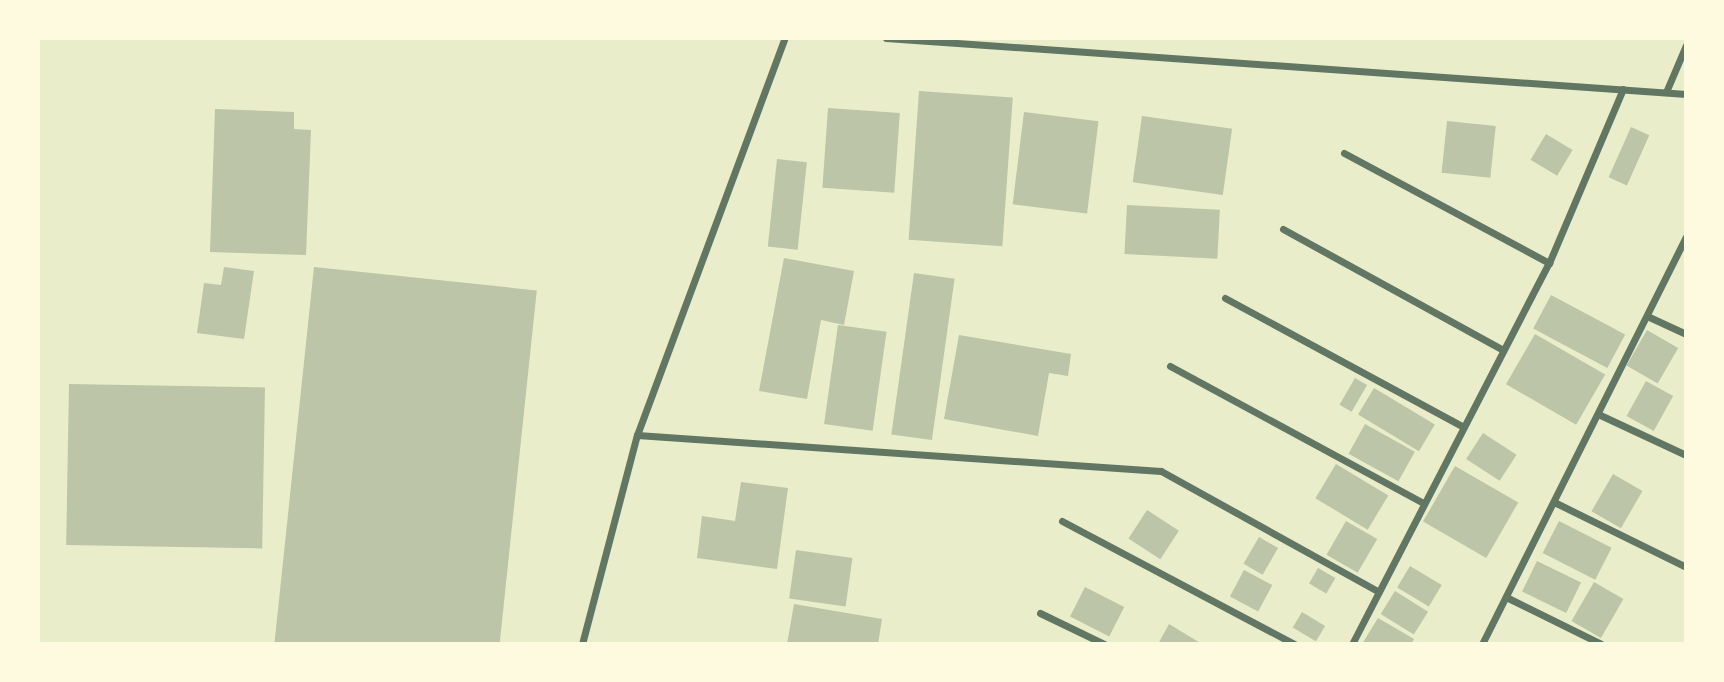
<!DOCTYPE html>
<style>
body{margin:0}
#map{position:relative;width:1724px;height:682px;overflow:hidden;background:#e9edc9;font-family:Inter,sans-serif}
div>[style]{position:absolute}
[style*='--x']{left:calc(var(--x)*1px);top:calc(var(--y)*1px);width:calc(var(--w)*1px);rotate:calc(var(--a)*1deg)}
.building>*{inset:0;background:#bcc5a7;transform-origin:0 0}
.minor>*{height:7px;margin:-3.5px;padding:0 3.5px;transform-origin:3.5px;border-radius:3.5px;background:#617663}
span{translate:-50% -50%;white-space:nowrap;text-align:center;line-height:1.15;-webkit-text-stroke:5px #fefae0;paint-order:stroke}
.frame{position:absolute;inset:0;border:40px solid #fefae0;pointer-events:none}
</style>
<div id="map">
<div class="building">
<div style="left:919px;top:91px;width:94px;height:149px;rotate:4deg"></div>
<div style="left:828px;top:108px;width:72px;height:80px;rotate:4deg"></div>
<div style="clip-path:polygon(215px 109px,294px 112px,294px 129px,311px 130px,306px 255px,210px 252px)"></div>
<div style="left:1024px;top:112px;width:75px;height:93px;rotate:7deg"></div>
<div style="left:1142px;top:116px;width:91px;height:67px;rotate:8deg"></div>
<div style="left:1447px;top:121px;width:49px;height:52px;rotate:6deg"></div>
<div style="left:1631px;top:127px;width:20px;height:55px;rotate:24deg"></div>
<div style="left:1546px;top:134px;width:31px;height:30px;rotate:31deg"></div>
<div style="left:777px;top:159px;width:30px;height:88px;rotate:6deg"></div>
<div style="left:1127px;top:205px;width:93px;height:49px;rotate:3deg"></div>
<div style="clip-path:polygon(784px 258px,854px 271px,844px 325px,821px 320px,807px 399px,759px 391px)"></div>
<div style="clip-path:polygon(224px 267px,254px 271px,244px 339px,197px 333px,204px 283px,221px 285px)"></div>
<div style="left:314px;top:267px;width:224px;height:379px;rotate:6deg"></div>
<div style="left:914px;top:273px;width:41px;height:163px;rotate:8deg"></div>
<div style="left:1551px;top:295px;width:84px;height:38px;rotate:28deg"></div>
<div style="left:838px;top:325px;width:49px;height:100px;rotate:8deg"></div>
<div style="left:1647px;top:330px;width:36px;height:41px;rotate:30deg"></div>
<div style="left:1535px;top:334px;width:81px;height:58px;rotate:30deg"></div>
<div style="clip-path:polygon(959px 335px,1071px 354px,1068px 376px,1049px 373px,1038px 436px,944px 419px)"></div>
<div style="left:1355px;top:378px;width:14px;height:31px;rotate:30deg"></div>
<div style="left:1646px;top:381px;width:31px;height:40px;rotate:29deg"></div>
<div style="left:69px;top:384px;width:196px;height:161px;rotate:1deg"></div>
<div style="left:1374px;top:388px;width:71px;height:31px;rotate:31deg"></div>
<div style="left:1365px;top:424px;width:57px;height:34px;rotate:29deg"></div>
<div style="left:1483px;top:433px;width:40px;height:31px;rotate:33deg"></div>
<div style="left:1336px;top:464px;width:61px;height:40px;rotate:31deg"></div>
<div style="left:1455px;top:466px;width:73px;height:64px;rotate:30deg"></div>
<div style="left:1613px;top:474px;width:34px;height:43px;rotate:30deg"></div>
<div style="clip-path:polygon(741px 482px,788px 488px,777px 569px,697px 558px,702px 516px,735px 521px)"></div>
<div style="left:1147px;top:510px;width:38px;height:34px;rotate:33deg"></div>
<div style="left:1346px;top:521px;width:36px;height:39px;rotate:30deg"></div>
<div style="left:1559px;top:521px;width:59px;height:36px;rotate:27deg"></div>
<div style="left:1259px;top:537px;width:22px;height:31px;rotate:30deg"></div>
<div style="left:796px;top:550px;width:57px;height:49px;rotate:8deg"></div>
<div style="left:1537px;top:561px;width:49px;height:34px;rotate:26deg"></div>
<div style="left:1410px;top:566px;width:37px;height:25px;rotate:31deg"></div>
<div style="left:1318px;top:568px;width:20px;height:18px;rotate:30deg"></div>
<div style="left:1244px;top:570px;width:32px;height:30px;rotate:28deg"></div>
<div style="left:1594px;top:582px;width:34px;height:45px;rotate:30deg"></div>
<div style="left:1085px;top:587px;width:44px;height:33px;rotate:27deg"></div>
<div style="left:1395px;top:591px;width:39px;height:27px;rotate:32deg"></div>
<div style="clip-path:polygon(794px 604px,882px 619px,878px 644px,787px 644px)"></div>
<div style="left:1302px;top:612px;width:27px;height:18px;rotate:31deg"></div>
<div style="clip-path:polygon(1378px 618px,1414px 639px,1411px 644px,1362px 644px)"></div>
<div style="clip-path:polygon(1169px 624px,1202px 644px,1158px 644px)"></div>
</div>
<div class="minor">
<div style="--x:886;--y:38;--w:802;--a:4"></div>
<div style="--x:1666;--y:92;--w:51;--a:-66.9"></div>
<div style="--x:1344;--y:153;--w:233;--a:28.2"></div>
<div style="--x:1283;--y:229;--w:251;--a:28.8"></div>
<div style="--x:1225;--y:298;--w:269;--a:28.4"></div>
<div style="--x:1647;--y:316;--w:43;--a:24.8"></div>
<div style="--x:1170;--y:366;--w:288;--a:28.4"></div>
<div style="--x:1598;--y:414;--w:97;--a:25"></div>
<div style="--x:637;--y:435;--w:525;--a:3.93"></div>
<div style="--x:1161;--y:471;--w:249;--a:29"></div>
<div style="--x:1554;--y:502;--w:147;--a:26.2"></div>
<div style="--x:1062;--y:521;--w:263;--a:27.9"></div>
<div style="--x:1506;--y:597;--w:106;--a:26.3"></div>
<div style="--x:1040;--y:613;--w:71;--a:25.8"></div>
<div style="--x:582;--y:644;--w:216;--a:-75.3"></div>
<div style="--x:637;--y:435;--w:424;--a:-69.6"></div>
<div style="--x:1352;--y:644;--w:429;--a:-62.7"></div>
<div style="--x:1549;--y:263;--w:189;--a:-67"></div>
<div style="--x:1482;--y:644;--w:455;--a:-63.4"></div>
</div>
<div class="frame"></div>
</div>
